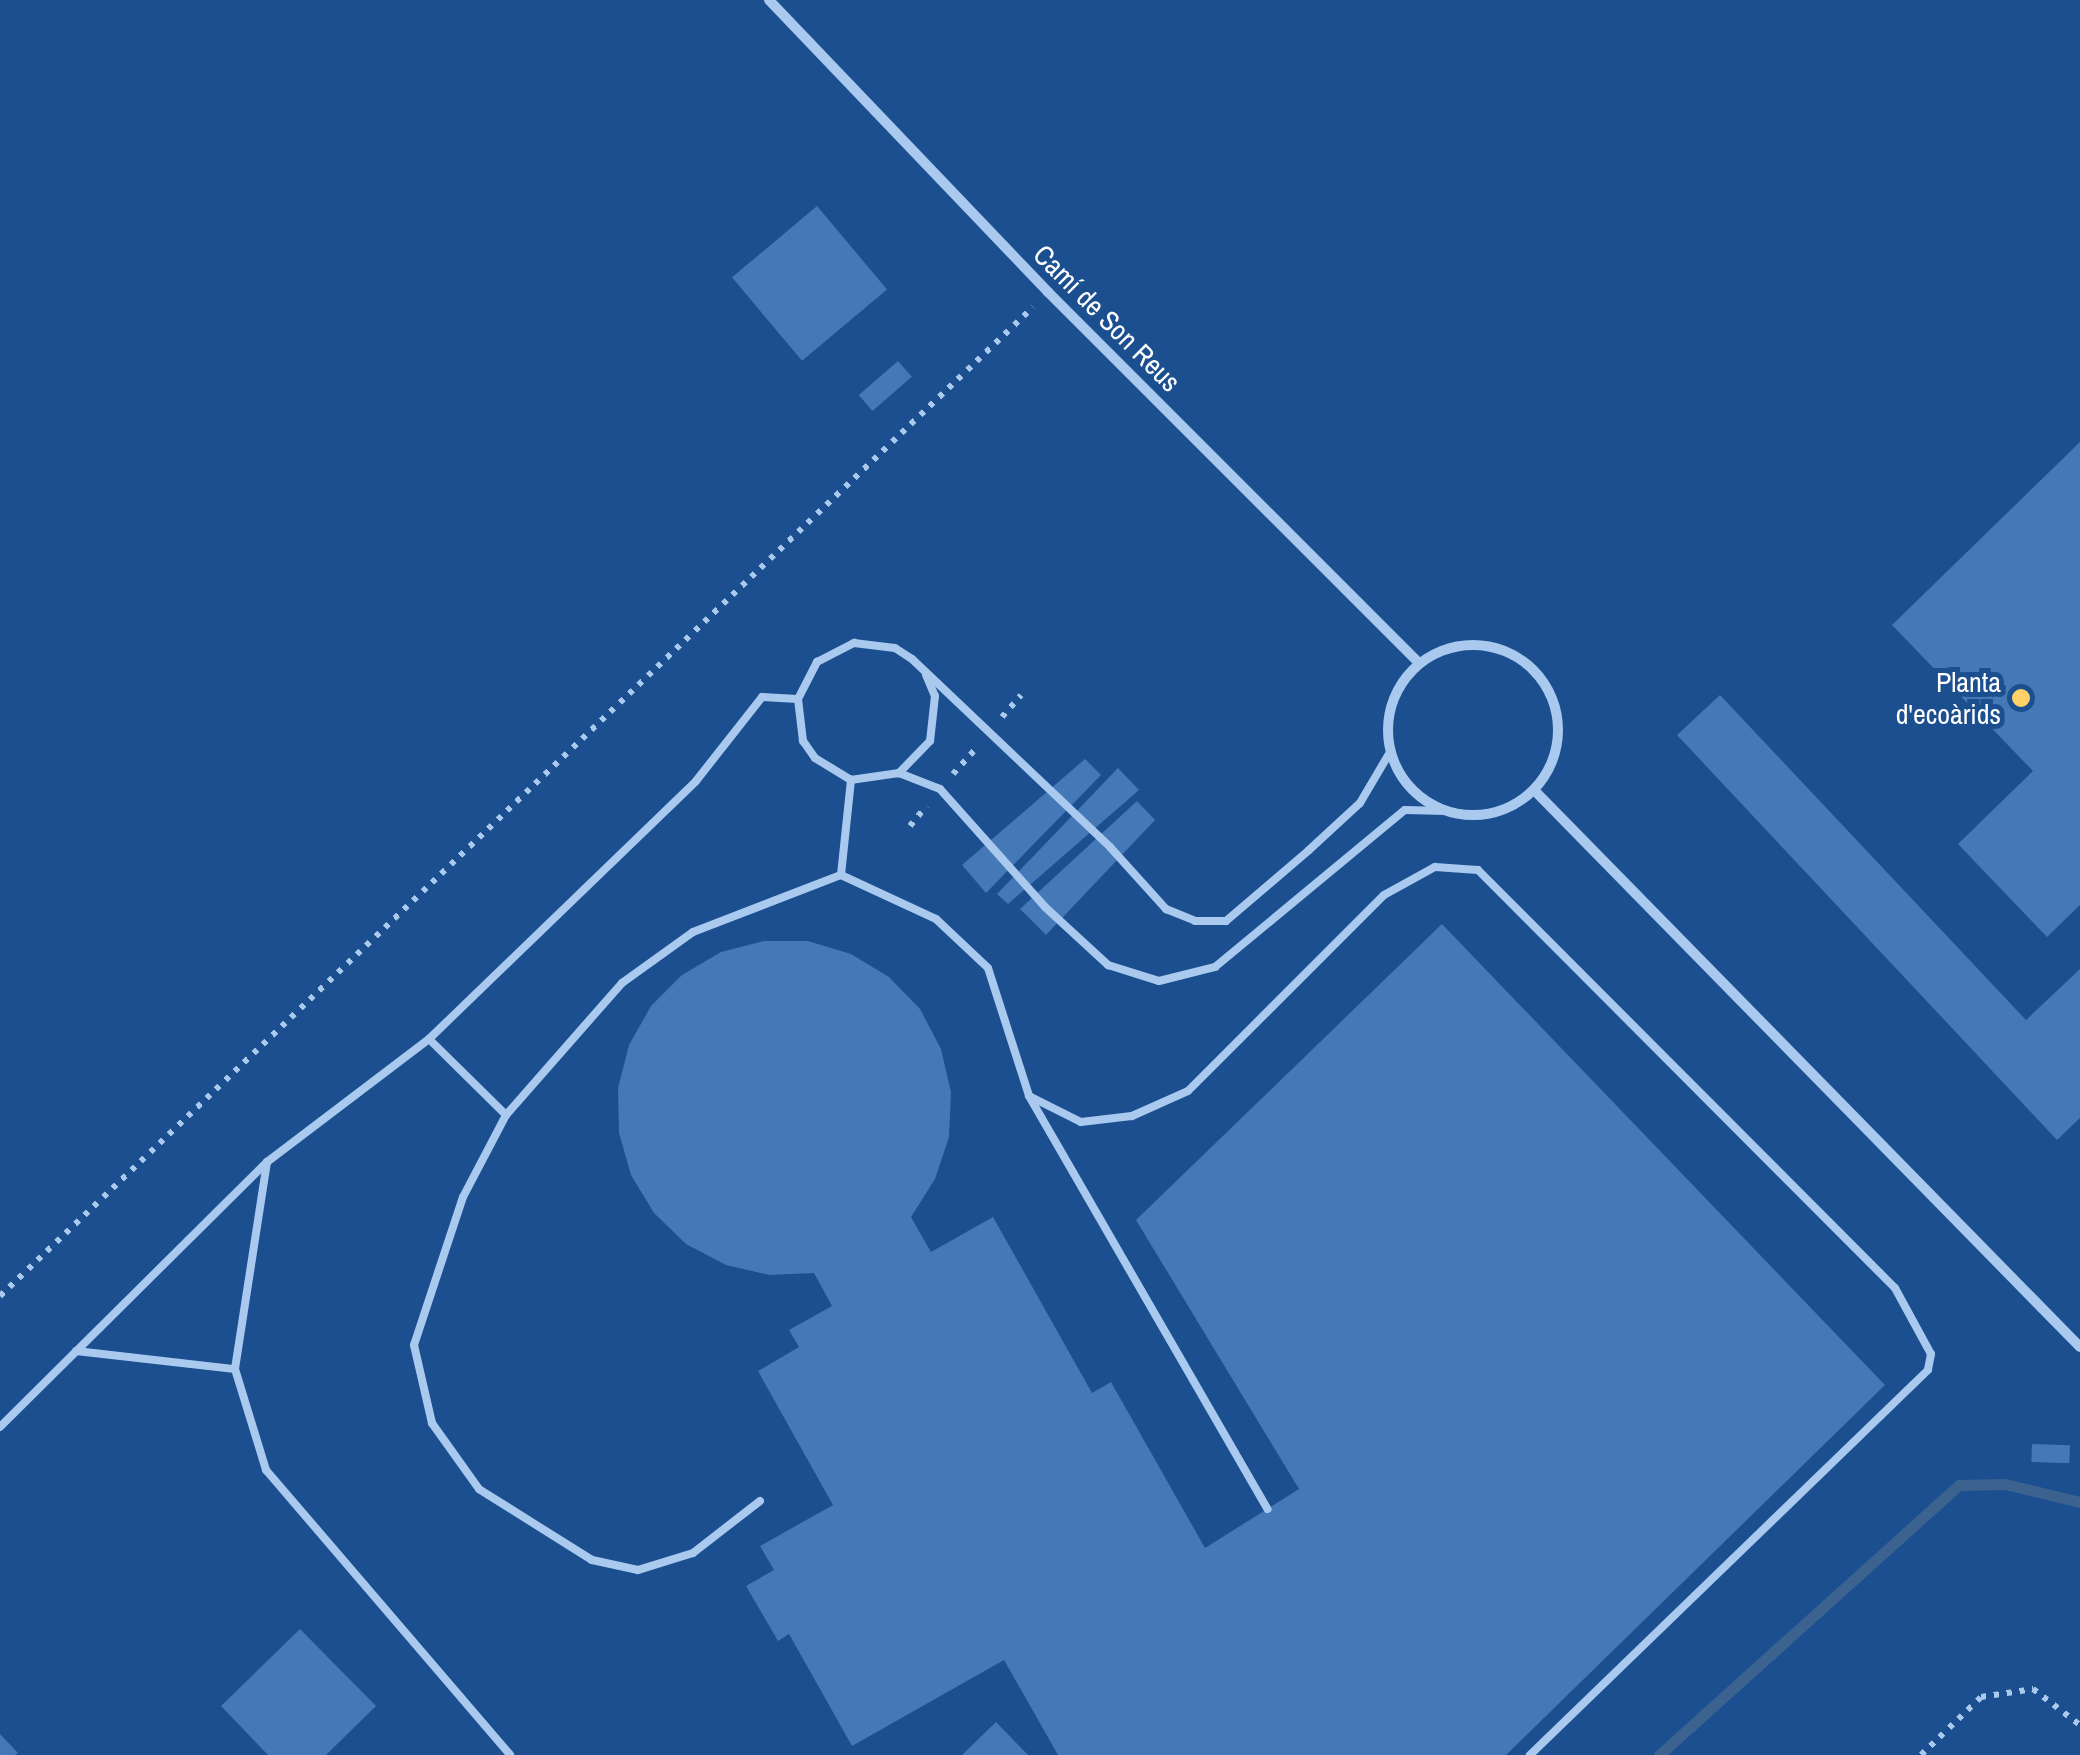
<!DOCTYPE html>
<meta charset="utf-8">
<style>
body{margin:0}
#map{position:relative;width:2080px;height:1755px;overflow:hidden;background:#1b4f8f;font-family:"Archivo Narrow",sans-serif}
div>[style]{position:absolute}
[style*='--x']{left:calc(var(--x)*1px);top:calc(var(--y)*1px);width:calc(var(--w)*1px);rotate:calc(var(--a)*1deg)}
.stream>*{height:11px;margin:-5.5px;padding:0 5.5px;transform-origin:5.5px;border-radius:5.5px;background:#3c6290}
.building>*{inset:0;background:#4478b7;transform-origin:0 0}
.path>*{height:6px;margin-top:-3px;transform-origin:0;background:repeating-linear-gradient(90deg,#a9c9ee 0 5px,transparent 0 13px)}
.service>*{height:8px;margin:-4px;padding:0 4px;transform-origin:4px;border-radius:4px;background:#a9c9ee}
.minor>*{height:10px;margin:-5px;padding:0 5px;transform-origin:5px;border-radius:5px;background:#a9c9ee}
.minor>.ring{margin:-5px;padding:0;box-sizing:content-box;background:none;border:10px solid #a9c9ee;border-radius:50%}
.dots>*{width:28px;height:28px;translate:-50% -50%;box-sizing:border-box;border:5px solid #1b4f8f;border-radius:50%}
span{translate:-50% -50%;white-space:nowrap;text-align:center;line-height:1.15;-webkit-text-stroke:10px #1b4f8f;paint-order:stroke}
.street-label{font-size:28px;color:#fff}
.poi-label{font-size:28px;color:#fff}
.right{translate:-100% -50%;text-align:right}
</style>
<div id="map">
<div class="stream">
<div style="--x:1659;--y:1755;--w:404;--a:-42"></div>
<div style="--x:1959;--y:1485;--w:46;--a:-1.2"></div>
<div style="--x:2005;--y:1484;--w:77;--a:13.5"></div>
</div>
<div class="building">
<div style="left:817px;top:206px;width:109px;height:111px;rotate:50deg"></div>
<div style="left:898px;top:361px;width:21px;height:52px;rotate:49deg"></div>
<div style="clip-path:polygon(2080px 442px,2080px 905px,2047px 937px,1958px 844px,2033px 771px,1892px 625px)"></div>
<div style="clip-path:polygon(1720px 695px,2026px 1020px,2080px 969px,2080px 1118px,2057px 1140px,1677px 735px)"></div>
<div style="clip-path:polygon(1085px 759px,1101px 775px,986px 893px,962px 865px)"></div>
<div style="clip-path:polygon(1118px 768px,1139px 790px,1008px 904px,997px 894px)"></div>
<div style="clip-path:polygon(1137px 801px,1155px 820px,1046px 935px,1020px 909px)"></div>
<div style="clip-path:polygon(1442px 924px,1885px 1385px,1506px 1755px,1058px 1755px,1004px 1660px,852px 1746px,789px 1634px,778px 1641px,746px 1586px,774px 1570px,760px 1546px,833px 1505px,758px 1371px,799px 1347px,789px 1330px,832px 1306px,814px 1273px,769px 1275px,726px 1265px,686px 1244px,654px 1213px,631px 1175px,619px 1133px,618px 1088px,629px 1045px,651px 1006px,682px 975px,721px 952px,764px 941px,808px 941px,851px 954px,889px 977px,920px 1009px,941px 1049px,951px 1092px,949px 1137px,935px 1179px,911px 1217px,931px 1252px,993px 1217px,1092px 1393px,1111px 1382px,1205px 1548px,1299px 1489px,1136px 1220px)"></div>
<div style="left:2032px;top:1444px;width:38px;height:18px;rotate:2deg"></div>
<div style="clip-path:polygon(300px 1629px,376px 1706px,326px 1755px,268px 1755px,221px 1706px)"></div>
<div style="clip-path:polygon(996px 1722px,1028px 1755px,962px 1755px)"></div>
<div style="clip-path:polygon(0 1734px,18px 1753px,15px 1755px,0 1755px)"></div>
</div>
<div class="path">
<div style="--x:1002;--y:717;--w:29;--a:-49"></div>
<div style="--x:953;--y:774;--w:38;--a:-48"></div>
<div style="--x:910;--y:826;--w:26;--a:-51"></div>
<div style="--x:0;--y:1296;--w:1430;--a:-43.75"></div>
<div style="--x:1921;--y:1755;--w:83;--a:-44"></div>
<div style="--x:1981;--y:1697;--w:53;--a:-8.7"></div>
<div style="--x:2033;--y:1689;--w:59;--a:37.5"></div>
</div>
<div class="service">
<div style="--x:926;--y:675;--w:23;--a:67"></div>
<div style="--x:935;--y:696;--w:45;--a:96.3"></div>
<div style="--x:930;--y:741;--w:45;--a:134.1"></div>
<div style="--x:899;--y:773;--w:49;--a:171.7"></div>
<div style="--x:851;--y:780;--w:42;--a:-148.6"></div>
<div style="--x:815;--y:758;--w:21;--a:-125"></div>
<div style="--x:803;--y:741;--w:42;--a:-96.8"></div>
<div style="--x:798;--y:699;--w:42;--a:-62.8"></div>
<div style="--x:817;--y:662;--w:42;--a:-27.2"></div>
<div style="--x:854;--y:643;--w:41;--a:7"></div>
<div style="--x:895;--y:648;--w:20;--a:33"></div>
<div style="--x:912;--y:659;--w:273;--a:43.5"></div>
<div style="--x:1110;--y:847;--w:84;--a:47.9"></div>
<div style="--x:1166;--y:909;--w:31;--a:22"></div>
<div style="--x:1195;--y:921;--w:31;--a:0"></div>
<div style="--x:1226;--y:921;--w:109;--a:-40.5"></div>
<div style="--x:1309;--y:850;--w:69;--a:-42.7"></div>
<div style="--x:1360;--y:803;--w:59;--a:-59.5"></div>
<div style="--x:899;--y:773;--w:44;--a:21.3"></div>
<div style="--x:940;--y:789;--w:158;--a:48.3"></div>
<div style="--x:1045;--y:907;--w:86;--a:42.6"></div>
<div style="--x:1108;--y:965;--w:53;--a:17.4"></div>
<div style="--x:1159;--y:981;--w:58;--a:-14"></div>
<div style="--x:1215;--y:967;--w:246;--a:-39.6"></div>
<div style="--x:1405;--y:810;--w:41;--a:1.4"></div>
<div style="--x:841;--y:875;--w:96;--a:-84"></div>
<div style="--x:429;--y:1039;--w:108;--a:44.6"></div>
<div style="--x:1029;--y:1096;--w:477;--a:60"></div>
<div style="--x:267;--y:1162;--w:209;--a:98.8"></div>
<div style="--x:235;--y:1369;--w:106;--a:72.9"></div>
<div style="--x:266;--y:1470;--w:375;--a:49.4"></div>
<div style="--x:76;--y:1351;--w:160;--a:6.5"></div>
<div style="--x:0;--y:1427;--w:376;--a:-44.8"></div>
<div style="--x:267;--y:1162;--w:203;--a:-37.2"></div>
<div style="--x:429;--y:1039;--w:371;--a:-44"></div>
<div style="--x:696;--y:781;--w:107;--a:-51.8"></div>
<div style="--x:762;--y:697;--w:36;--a:3"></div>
<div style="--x:760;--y:1501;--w:85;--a:142.2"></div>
<div style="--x:693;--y:1553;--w:58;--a:162.8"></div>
<div style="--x:638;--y:1570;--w:47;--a:-167.7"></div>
<div style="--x:592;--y:1560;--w:133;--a:-147.9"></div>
<div style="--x:479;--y:1489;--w:81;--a:-125.5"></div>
<div style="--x:432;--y:1423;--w:80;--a:-103"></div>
<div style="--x:414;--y:1345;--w:156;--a:-71.7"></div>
<div style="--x:463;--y:1197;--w:93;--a:-62.3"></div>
<div style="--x:506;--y:1115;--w:176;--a:-48.7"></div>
<div style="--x:622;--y:983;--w:87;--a:-35.7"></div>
<div style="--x:693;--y:932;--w:159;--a:-21.1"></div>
<div style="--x:841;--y:875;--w:105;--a:24.9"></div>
<div style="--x:936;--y:919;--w:71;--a:43.3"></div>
<div style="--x:988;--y:968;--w:134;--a:72.2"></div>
<div style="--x:1029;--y:1096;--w:58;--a:26.6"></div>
<div style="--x:1081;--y:1122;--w:51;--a:-6.7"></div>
<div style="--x:1132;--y:1116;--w:61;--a:-24.1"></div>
<div style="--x:1188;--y:1091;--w:277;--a:-45"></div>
<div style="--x:1384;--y:895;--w:58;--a:-28.8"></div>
<div style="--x:1435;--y:867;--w:43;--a:4"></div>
<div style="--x:1478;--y:870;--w:590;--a:45.07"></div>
<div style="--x:1895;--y:1288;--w:75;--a:61.4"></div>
<div style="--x:1931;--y:1354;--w:16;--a:101"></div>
<div style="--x:1928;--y:1370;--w:554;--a:135.95"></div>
</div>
<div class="minor">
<div style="--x:769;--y:0;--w:404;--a:46.3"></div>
<div style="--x:1048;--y:292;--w:525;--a:45"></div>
<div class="ring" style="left:1388px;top:645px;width:160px;height:160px"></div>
<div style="--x:1534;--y:790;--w:780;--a:45.57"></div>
</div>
<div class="dots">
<div style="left:2021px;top:698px;background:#ffd166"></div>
</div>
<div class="street-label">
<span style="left:1107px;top:318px;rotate:45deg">Camí de Son Reus</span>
</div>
<div class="poi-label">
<span class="right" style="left:2001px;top:698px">Planta<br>d'ecoàrids</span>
</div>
</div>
